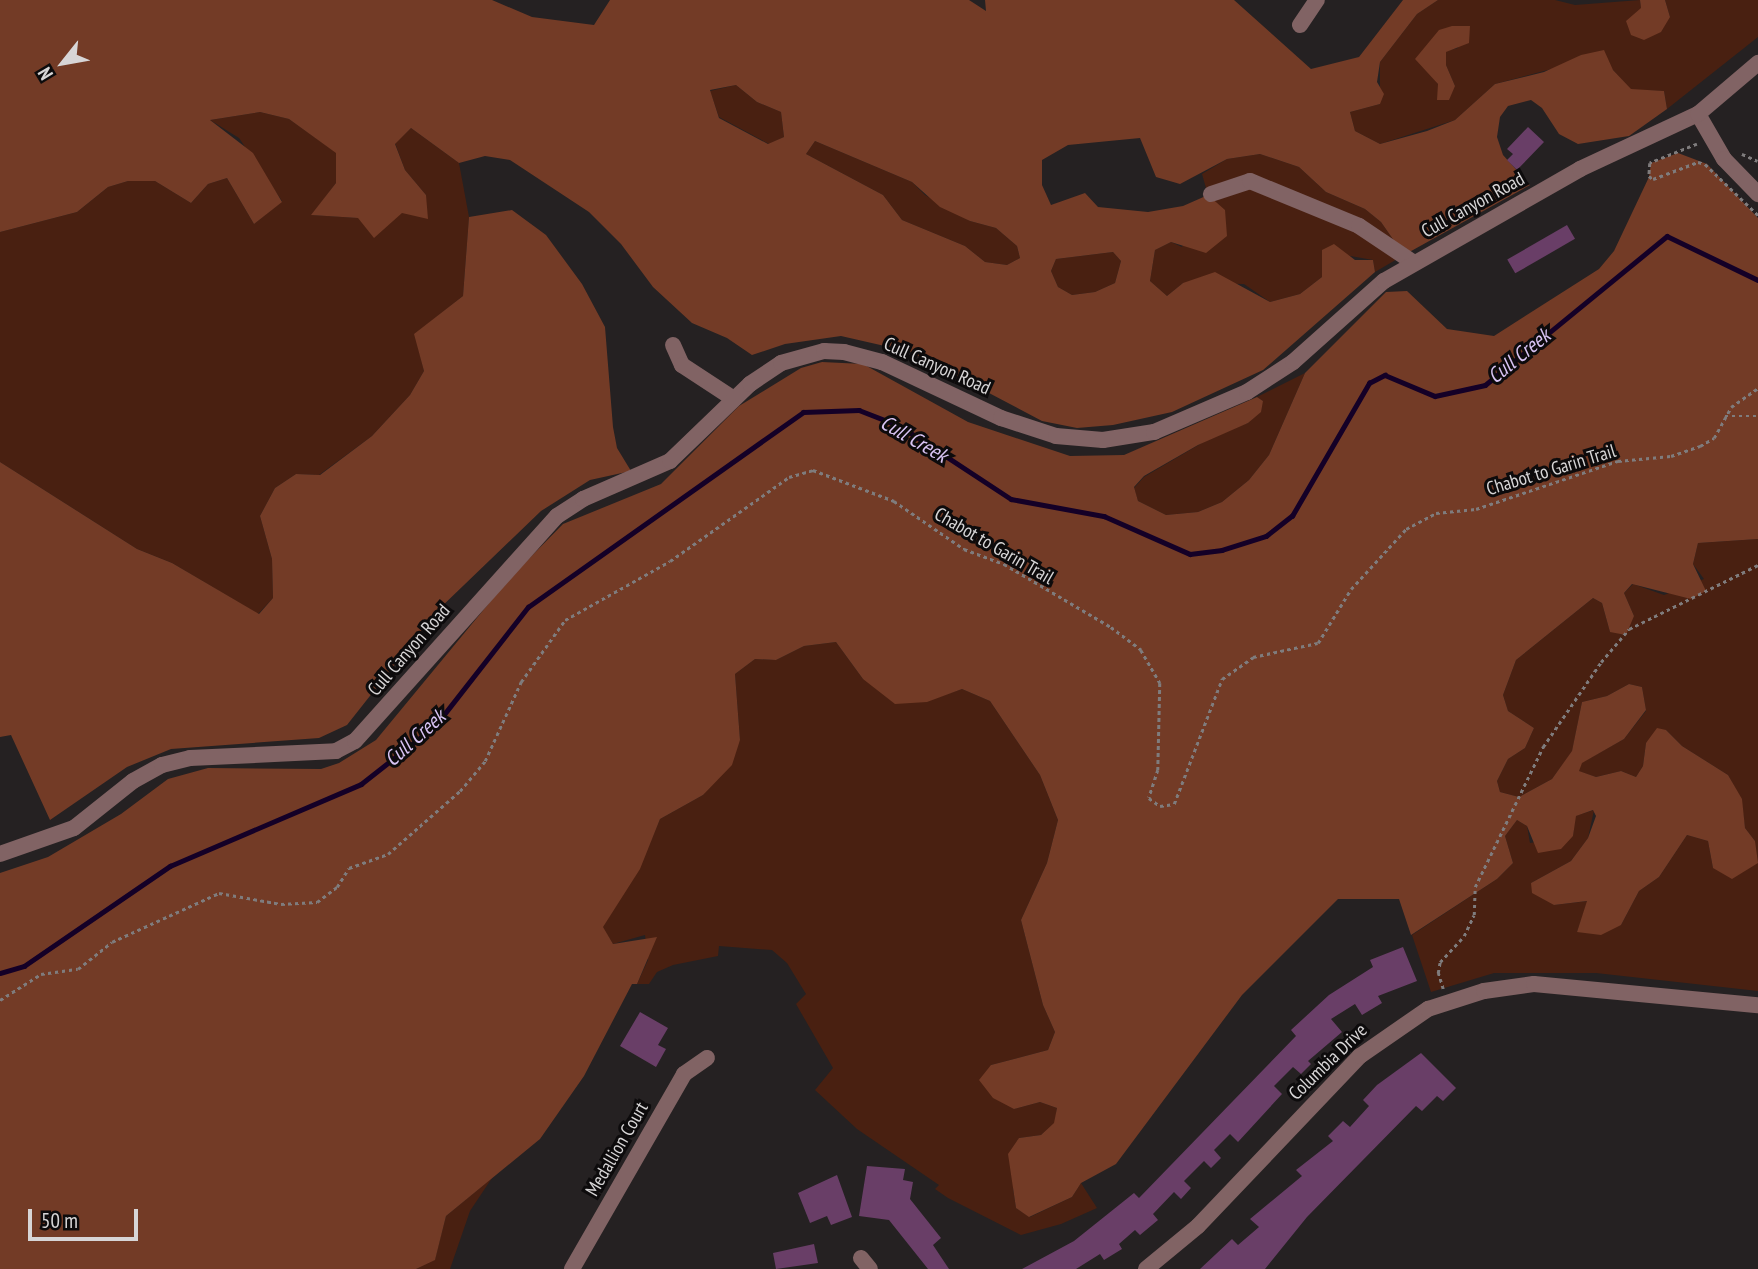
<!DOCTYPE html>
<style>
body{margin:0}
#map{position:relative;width:1758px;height:1269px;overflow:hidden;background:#252122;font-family:"PT Sans Narrow",sans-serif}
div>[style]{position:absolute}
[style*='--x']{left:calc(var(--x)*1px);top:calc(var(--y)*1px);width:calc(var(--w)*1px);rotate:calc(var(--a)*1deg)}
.green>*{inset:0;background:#492011}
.forest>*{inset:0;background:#733b26}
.stream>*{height:4.5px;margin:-2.25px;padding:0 2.25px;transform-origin:2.25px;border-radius:2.25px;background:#140027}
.building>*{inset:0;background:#693e67;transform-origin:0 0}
.path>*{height:2.5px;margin-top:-1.25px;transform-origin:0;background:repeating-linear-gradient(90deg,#7f7c7d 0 3.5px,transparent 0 7px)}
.minor>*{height:16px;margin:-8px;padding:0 8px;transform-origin:8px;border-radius:8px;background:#816364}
span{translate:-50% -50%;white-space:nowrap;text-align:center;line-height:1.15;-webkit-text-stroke:6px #0d0b0c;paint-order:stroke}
.street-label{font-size:19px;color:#d7d5d6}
.water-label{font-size:21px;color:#d8c3f3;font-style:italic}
.north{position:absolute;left:28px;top:28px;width:70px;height:70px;-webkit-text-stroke:5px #0d0b0c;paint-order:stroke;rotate:239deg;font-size:19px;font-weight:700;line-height:28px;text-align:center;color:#d7d5d6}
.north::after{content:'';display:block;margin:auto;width:24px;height:32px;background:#d7d5d6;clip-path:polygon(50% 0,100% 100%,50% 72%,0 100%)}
.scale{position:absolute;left:28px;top:1209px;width:110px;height:32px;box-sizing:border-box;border:4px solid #d7d5d6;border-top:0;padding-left:9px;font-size:21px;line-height:24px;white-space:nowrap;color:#d7d5d6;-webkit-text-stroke:5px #0d0b0c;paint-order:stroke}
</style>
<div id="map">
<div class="green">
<div style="clip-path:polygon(evenodd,1438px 0,1555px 0,1575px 5px,1640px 0,1641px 7px,1670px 17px,1665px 0,1758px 0,1758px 37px,1667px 109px,1664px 91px,1631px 90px,1613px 70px,1581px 55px,1563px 66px,1495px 84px,1455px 120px,1380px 144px,1355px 131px,1350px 112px,1380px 104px,1380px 62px,1417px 14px,1438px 0,1452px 26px,1458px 48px,1446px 51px,1446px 65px,1455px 86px,1438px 84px,1430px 72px,1452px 26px)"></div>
<div style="clip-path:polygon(736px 85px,757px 102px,781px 112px,784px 137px,769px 144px,719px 117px,710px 91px)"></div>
<div style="clip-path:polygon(260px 112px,289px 119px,337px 153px,336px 183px,312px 215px,358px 218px,402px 213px,426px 195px,405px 170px,395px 143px,411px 128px,459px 163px,469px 217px,463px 296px,415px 334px,424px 371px,410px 395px,372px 436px,319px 475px,296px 474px,275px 488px,260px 516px,272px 559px,273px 598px,258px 614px,172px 563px,137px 549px,0 462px,0 232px,77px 212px,108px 187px,128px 181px,155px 181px,191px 203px,208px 184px,227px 178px,254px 224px,282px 201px,239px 138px,210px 120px)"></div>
<div style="clip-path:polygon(815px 141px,912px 182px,925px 195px,970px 221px,996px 228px,1017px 246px,1020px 258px,1007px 265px,985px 262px,965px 246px,902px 220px,883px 195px,806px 154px)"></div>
<div style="clip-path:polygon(1260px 154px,1299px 167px,1326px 192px,1365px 209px,1381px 222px,1404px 255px,1375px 272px,1373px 260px,1322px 251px,1322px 277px,1300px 294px,1270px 302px,1244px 284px,1183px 283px,1167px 296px,1150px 281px,1155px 250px,1171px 242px,1182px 247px,1208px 195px,1202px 174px,1227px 159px)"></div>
<div style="clip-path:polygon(1113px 252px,1121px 261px,1115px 283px,1095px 292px,1072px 295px,1058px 287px,1051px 271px,1056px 259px)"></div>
<div style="clip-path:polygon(1305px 373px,1269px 455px,1249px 480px,1222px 502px,1198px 512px,1166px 515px,1138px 501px,1134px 488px,1144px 477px,1219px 433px,1248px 423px,1263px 401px,1257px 397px)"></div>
<div style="clip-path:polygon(1758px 539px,1758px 991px,1596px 973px,1494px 973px,1431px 992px,1412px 935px,1497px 879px,1513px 863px,1505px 836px,1517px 820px,1527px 826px,1530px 843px,1573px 836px,1575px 816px,1594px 810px,1588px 838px,1571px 861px,1531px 883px,1554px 905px,1588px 901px,1577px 932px,1621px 925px,1639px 891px,1659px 877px,1687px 835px,1708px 841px,1713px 868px,1755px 841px,1745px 828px,1741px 799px,1728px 775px,1682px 746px,1666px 730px,1646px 743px,1643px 766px,1636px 777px,1621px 771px,1596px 777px,1578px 771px,1581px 763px,1624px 739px,1646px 711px,1642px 687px,1629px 684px,1607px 696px,1582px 702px,1572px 752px,1552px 779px,1519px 797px,1500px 792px,1497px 781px,1508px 759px,1525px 748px,1534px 728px,1508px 711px,1503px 695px,1516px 660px,1593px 598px,1602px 603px,1610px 632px,1634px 616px,1624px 593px,1633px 584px,1664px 595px,1704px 579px,1693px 564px,1698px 543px)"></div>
<div style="clip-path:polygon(836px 642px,863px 679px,927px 701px,962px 689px,990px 701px,1040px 775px,1058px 820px,1047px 863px,1021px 920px,1043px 1005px,1055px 1032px,1048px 1050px,991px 1065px,1014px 1109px,1040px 1102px,1057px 1108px,1055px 1123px,1041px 1135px,1019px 1138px,1013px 1188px,1016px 1208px,1030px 1217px,1072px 1197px,1081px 1183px,1097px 1208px,1061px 1224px,1021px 1235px,948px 1198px,935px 1189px,939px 1185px,857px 1129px,815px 1090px,833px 1068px,796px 1004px,806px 994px,787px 963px,772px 950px,719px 946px,718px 956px,673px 965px,657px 972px,649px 984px,637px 984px,648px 960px,645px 935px,613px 944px,602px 927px,639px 869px,660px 819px,703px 795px,740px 740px,735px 674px,755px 659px,776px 660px,804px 646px)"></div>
<div style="clip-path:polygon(492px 1178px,470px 1211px,450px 1269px,416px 1269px,435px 1259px,446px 1216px)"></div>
</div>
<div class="forest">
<div style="clip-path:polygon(evenodd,0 0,492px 0,532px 17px,594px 25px,610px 0,969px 0,986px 11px,985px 0,1234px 0,1311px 69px,1359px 57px,1403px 0,1438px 0,1417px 14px,1380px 62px,1377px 82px,1384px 94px,1380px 104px,1350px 112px,1355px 131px,1380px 144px,1427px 131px,1455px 120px,1495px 84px,1544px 72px,1581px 55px,1604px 50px,1613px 70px,1631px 89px,1664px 91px,1667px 109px,1629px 136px,1578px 144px,1559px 134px,1542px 108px,1531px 100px,1508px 106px,1500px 117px,1497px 137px,1503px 155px,1530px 185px,1404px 255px,1381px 222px,1365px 209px,1326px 192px,1299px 167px,1260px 154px,1227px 159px,1180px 184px,1156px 177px,1140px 138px,1068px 145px,1042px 160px,1042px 185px,1051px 205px,1085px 193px,1098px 207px,1148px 212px,1183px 206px,1208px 195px,1225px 210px,1227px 236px,1206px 253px,1171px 242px,1155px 250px,1150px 281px,1167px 296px,1183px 283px,1215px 272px,1270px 302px,1300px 294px,1322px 277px,1322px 250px,1334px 244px,1355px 260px,1373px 260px,1375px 272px,1263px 370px,1172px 412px,1113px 425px,1077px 428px,1042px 421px,911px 352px,841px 336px,785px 344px,752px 355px,727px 338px,692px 323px,653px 287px,621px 244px,589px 212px,510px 160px,485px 156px,459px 163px,411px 128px,395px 144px,405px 170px,426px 195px,428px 219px,402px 213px,374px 238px,358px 218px,311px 215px,336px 183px,336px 153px,289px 119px,260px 112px,210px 120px,253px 153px,282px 202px,254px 224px,227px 178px,208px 184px,191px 203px,155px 181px,128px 181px,108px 187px,77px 212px,0 232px,0 0,736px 85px,757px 102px,781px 112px,784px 137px,768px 144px,719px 118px,710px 90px,736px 85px,0 0,815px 141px,912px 182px,940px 207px,970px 221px,996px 228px,1017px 246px,1020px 258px,1007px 265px,985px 262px,965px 246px,902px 220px,883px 195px,806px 154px,815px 141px,0 0,1113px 252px,1121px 261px,1115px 283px,1095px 292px,1072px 295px,1058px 287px,1051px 271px,1056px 259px,1113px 252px)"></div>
<div style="clip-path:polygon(1640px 0,1665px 0,1670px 17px,1661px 32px,1644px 40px,1631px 35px,1626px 21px,1641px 8px)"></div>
<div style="clip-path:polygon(1452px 26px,1470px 26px,1469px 43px,1446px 52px,1446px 65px,1455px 86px,1449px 100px,1437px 100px,1438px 84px,1415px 59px,1439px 30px)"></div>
<div style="clip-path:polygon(1678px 153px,1707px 164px,1758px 218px,1758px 539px,1698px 543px,1693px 564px,1706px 591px,1691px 599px,1632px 584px,1624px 593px,1634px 616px,1626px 635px,1610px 632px,1602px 603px,1593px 598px,1516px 660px,1503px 695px,1508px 711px,1534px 728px,1525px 748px,1508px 759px,1497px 781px,1500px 792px,1519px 797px,1552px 779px,1572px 751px,1582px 702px,1607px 696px,1629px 684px,1642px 687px,1646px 710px,1624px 739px,1582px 763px,1579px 771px,1596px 777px,1621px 771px,1636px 777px,1643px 766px,1646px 743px,1657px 728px,1666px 730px,1682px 746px,1728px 775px,1742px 799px,1745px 828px,1755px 841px,1758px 863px,1732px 879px,1713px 868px,1708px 841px,1687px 835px,1659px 877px,1639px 891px,1621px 925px,1601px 935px,1577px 932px,1587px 901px,1554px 905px,1532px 893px,1531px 883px,1571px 861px,1588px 838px,1596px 816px,1593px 810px,1576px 816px,1573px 836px,1561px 849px,1538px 853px,1527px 826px,1517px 820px,1505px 836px,1513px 863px,1497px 879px,1411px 935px,1399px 899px,1338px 899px,1242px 995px,1116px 1164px,1081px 1183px,1072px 1197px,1029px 1217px,1016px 1208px,1008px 1154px,1019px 1138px,1041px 1135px,1054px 1123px,1057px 1108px,1040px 1102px,1014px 1109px,993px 1098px,979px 1080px,991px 1065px,1048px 1050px,1055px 1032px,1043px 1005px,1021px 920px,1047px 863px,1058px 820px,1040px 775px,990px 701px,962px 689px,927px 702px,895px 704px,863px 679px,836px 642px,804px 646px,776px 660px,755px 659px,735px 674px,740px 740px,732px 765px,703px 795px,660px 819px,640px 869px,603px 927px,613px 944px,657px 937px,637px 984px,632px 984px,584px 1076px,540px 1139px,446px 1216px,435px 1260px,416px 1269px,0 1269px,0 873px,48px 857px,121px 814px,168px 779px,208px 768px,321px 769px,339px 763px,376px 740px,509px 579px,563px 524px,661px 484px,739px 406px,801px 368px,822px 362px,863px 364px,968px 422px,1070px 456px,1124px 455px,1257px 397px,1263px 401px,1261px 412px,1248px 423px,1198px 445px,1144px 476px,1134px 487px,1138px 501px,1166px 515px,1198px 512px,1222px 502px,1249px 480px,1269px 455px,1305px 373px,1386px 292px,1407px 291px,1447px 329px,1494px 336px,1599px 269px,1614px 251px,1649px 177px,1651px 163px)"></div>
<div style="clip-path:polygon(512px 210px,546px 235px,582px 284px,605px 327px,613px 427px,617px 448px,631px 471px,590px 480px,541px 511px,437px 611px,347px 725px,319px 738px,171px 749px,127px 767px,50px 820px,11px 735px,0 737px,0 462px,137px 549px,172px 563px,259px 614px,273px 598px,272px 559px,260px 516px,275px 488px,296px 474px,320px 475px,372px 436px,410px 395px,424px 371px,414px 334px,463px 296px,469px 217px)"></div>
</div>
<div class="stream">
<div style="--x:0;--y:973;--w:25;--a:-16"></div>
<div style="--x:24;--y:966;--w:177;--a:-34.4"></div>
<div style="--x:170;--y:866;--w:208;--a:-23.2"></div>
<div style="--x:361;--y:784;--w:94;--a:-38.1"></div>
<div style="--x:435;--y:726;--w:151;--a:-52"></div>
<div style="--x:528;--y:607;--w:337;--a:-35.3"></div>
<div style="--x:803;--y:412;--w:56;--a:-2"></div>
<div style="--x:859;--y:410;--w:44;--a:21.3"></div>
<div style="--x:900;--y:426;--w:133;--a:33.3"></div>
<div style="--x:1011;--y:499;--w:95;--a:10.4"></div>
<div style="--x:1104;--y:516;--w:94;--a:23.8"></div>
<div style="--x:1190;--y:554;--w:32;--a:-7"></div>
<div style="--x:1222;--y:550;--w:46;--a:-17.7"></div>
<div style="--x:1266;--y:536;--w:33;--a:-38"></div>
<div style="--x:1292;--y:516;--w:154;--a:-59.9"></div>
<div style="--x:1369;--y:383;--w:18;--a:-27"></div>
<div style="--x:1385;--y:375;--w:54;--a:22.8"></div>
<div style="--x:1435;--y:396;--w:51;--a:-12.4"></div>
<div style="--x:1485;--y:385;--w:235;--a:-39.3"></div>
<div style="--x:1667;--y:236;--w:101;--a:25.8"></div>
</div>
<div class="building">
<div style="clip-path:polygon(1528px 127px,1544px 142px,1517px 170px,1507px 160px,1513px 154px,1507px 149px)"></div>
<div style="left:1567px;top:225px;width:16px;height:69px;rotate:60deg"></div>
<div style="clip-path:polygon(1403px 947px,1417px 981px,1378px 996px,1382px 1003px,1362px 1015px,1355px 1004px,1331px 1019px,1342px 1032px,1308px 1061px,1311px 1064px,1301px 1074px,1293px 1067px,1274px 1086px,1282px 1094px,1238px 1142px,1230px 1134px,1214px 1150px,1221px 1158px,1211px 1168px,1204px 1161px,1184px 1181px,1191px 1188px,1181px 1199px,1174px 1192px,1153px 1214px,1158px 1220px,1140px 1235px,1135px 1230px,1119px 1244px,1122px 1249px,1104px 1260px,1100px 1254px,1076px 1269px,1022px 1269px,1074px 1241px,1134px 1193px,1139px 1198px,1296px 1036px,1291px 1030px,1329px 995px,1373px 967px,1370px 960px)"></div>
<div style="clip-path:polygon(640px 1012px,668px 1028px,658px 1045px,666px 1049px,656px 1067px,620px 1046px)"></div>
<div style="clip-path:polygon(1421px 1053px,1456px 1088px,1443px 1101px,1437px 1096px,1422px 1111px,1416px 1106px,1307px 1217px,1265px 1269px,1200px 1269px,1232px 1239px,1238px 1245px,1259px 1227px,1250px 1219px,1302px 1176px,1296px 1170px,1333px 1141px,1328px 1136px,1343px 1121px,1350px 1127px,1369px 1106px,1363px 1100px,1377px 1085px)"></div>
<div style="clip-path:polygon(867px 1166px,905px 1169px,903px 1180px,913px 1182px,910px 1199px,941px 1238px,933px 1245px,949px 1269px,928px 1269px,889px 1220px,859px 1216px)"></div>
<div style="clip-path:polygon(837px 1175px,852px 1217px,831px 1225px,827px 1216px,810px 1223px,798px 1193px)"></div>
<div style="clip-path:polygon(814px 1244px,818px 1263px,776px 1269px,773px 1253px)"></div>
</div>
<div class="path">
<div style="--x:1697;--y:144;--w:51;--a:158"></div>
<div style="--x:1650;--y:163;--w:13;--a:94"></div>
<div style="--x:1649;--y:176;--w:5;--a:37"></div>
<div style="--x:1653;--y:179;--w:48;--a:-20.7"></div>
<div style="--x:1698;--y:162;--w:7;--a:16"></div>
<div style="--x:1705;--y:164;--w:74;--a:43.9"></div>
<div style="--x:1742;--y:154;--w:17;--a:24"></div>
<div style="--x:1725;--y:416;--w:33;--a:0"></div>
<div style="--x:1443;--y:989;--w:17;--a:-107"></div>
<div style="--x:1438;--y:973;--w:11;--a:-80"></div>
<div style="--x:1440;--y:962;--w:35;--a:-47"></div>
<div style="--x:1464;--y:936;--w:23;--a:-65"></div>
<div style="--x:1474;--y:915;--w:28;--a:-88"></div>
<div style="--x:1475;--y:887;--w:156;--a:-64.1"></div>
<div style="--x:1543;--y:747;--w:103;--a:-55.7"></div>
<div style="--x:1601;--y:662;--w:43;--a:-49.7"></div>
<div style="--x:1629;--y:629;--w:144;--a:-26.4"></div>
<div style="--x:0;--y:1000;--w:49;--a:-32.4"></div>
<div style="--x:41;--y:974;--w:37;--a:-8"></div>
<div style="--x:78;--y:969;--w:43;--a:-38.5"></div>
<div style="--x:112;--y:942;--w:118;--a:-24.6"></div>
<div style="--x:219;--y:893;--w:63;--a:10.1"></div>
<div style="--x:281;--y:904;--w:36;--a:-3"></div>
<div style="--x:317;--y:902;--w:25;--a:-37"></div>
<div style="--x:337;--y:887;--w:22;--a:-58"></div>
<div style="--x:349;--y:868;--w:41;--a:-19.7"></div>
<div style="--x:388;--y:854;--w:96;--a:-41.2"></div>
<div style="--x:460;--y:791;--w:39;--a:-50"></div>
<div style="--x:485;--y:761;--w:87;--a:-65.5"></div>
<div style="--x:521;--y:682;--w:76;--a:-54.6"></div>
<div style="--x:565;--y:620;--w:120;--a:-29.3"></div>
<div style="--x:670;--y:561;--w:146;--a:-35.2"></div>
<div style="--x:789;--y:477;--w:25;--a:-16"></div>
<div style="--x:813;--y:470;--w:87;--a:20.9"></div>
<div style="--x:894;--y:501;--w:85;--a:34.4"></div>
<div style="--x:964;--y:549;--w:43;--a:20.6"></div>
<div style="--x:1004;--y:564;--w:124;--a:30.5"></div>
<div style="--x:1111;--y:627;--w:38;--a:37"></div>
<div style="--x:1141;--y:650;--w:38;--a:60"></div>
<div style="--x:1160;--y:683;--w:87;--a:91.3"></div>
<div style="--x:1158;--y:770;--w:29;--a:108"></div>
<div style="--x:1149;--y:798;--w:14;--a:36"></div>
<div style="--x:1160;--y:806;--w:14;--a:-8"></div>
<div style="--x:1174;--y:804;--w:134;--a:-69"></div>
<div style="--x:1222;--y:679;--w:38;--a:-35"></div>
<div style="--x:1253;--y:657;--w:66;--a:-12.2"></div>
<div style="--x:1318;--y:643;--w:63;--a:-58.6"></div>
<div style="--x:1351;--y:589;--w:81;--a:-47.5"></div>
<div style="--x:1406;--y:529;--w:34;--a:-28"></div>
<div style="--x:1436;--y:513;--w:40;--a:-5.7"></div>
<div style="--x:1476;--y:509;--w:150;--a:-18.7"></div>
<div style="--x:1618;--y:461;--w:53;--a:-5.4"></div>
<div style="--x:1671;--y:456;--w:31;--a:-19"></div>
<div style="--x:1700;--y:446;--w:16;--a:-30"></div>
<div style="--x:1714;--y:438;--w:35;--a:-61"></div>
<div style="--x:1731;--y:407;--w:33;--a:-35"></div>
</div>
<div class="minor">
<div style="--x:1300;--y:25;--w:30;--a:-56"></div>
<div style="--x:1698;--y:114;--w:52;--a:60"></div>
<div style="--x:1724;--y:159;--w:49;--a:45.8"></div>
<div style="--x:1211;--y:194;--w:41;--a:-18.4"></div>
<div style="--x:1250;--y:181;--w:118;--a:22.4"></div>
<div style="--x:1359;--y:226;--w:66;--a:33.9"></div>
<div style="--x:673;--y:345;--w:22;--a:66"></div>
<div style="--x:682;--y:365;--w:62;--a:33.2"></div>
<div style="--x:0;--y:854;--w:78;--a:-19.4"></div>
<div style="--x:74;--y:828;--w:75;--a:-38.5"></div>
<div style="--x:133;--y:781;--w:33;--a:-29"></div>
<div style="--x:162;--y:765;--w:29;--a:-14"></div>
<div style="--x:190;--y:758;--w:146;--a:-2.7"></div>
<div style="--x:336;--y:751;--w:21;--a:-28"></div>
<div style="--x:355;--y:741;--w:302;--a:-48.1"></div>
<div style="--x:557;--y:516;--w:31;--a:-33"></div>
<div style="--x:583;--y:499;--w:95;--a:-23.6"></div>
<div style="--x:670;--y:461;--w:111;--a:-43.9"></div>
<div style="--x:750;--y:384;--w:37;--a:-34"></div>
<div style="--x:781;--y:363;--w:45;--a:-15.6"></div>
<div style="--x:824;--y:351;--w:20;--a:3"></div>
<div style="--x:844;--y:352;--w:39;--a:15"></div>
<div style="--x:882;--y:362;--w:132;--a:25.2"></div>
<div style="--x:1001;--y:418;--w:58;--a:18.1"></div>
<div style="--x:1056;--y:436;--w:47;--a:4.9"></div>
<div style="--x:1103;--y:440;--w:52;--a:-8.9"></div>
<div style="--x:1154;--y:432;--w:101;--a:-23.3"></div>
<div style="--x:1247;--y:392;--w:55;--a:-33.1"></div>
<div style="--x:1293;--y:362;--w:122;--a:-41.7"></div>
<div style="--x:1384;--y:281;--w:226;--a:-29.7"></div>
<div style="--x:1580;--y:169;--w:130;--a:-25"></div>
<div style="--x:1698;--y:114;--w:79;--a:-40.4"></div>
<div style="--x:861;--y:1258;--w:14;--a:51"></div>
<div style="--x:572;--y:1269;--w:225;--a:-60.1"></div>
<div style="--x:684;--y:1074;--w:28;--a:-35"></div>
<div style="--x:1146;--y:1269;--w:67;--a:-39.6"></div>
<div style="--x:1198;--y:1226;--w:235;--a:-46.4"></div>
<div style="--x:1360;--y:1056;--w:83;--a:-34.7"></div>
<div style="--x:1428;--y:1009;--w:59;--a:-17.8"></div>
<div style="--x:1484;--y:991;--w:50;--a:-8"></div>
<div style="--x:1534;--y:984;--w:225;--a:5.4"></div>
</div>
<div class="street-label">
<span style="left:1473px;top:205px;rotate:-29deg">Cull Canyon Road</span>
<span style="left:937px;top:366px;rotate:24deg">Cull Canyon Road</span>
<span style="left:1551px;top:470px;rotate:-17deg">Chabot to Garin Trail</span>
<span style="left:994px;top:546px;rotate:30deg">Chabot to Garin Trail</span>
<span style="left:409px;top:650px;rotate:-49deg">Cull Canyon Road</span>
<span style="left:1328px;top:1062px;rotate:-44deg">Columbia Drive</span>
<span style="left:617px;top:1149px;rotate:-60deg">Medallion Court</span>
</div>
<div class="water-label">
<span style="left:1519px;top:356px;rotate:-39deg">Cull Creek</span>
<span style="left:914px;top:439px;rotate:30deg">Cull Creek</span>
<span style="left:415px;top:738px;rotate:-42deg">Cull Creek</span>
</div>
<div class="north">N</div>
<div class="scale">50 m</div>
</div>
